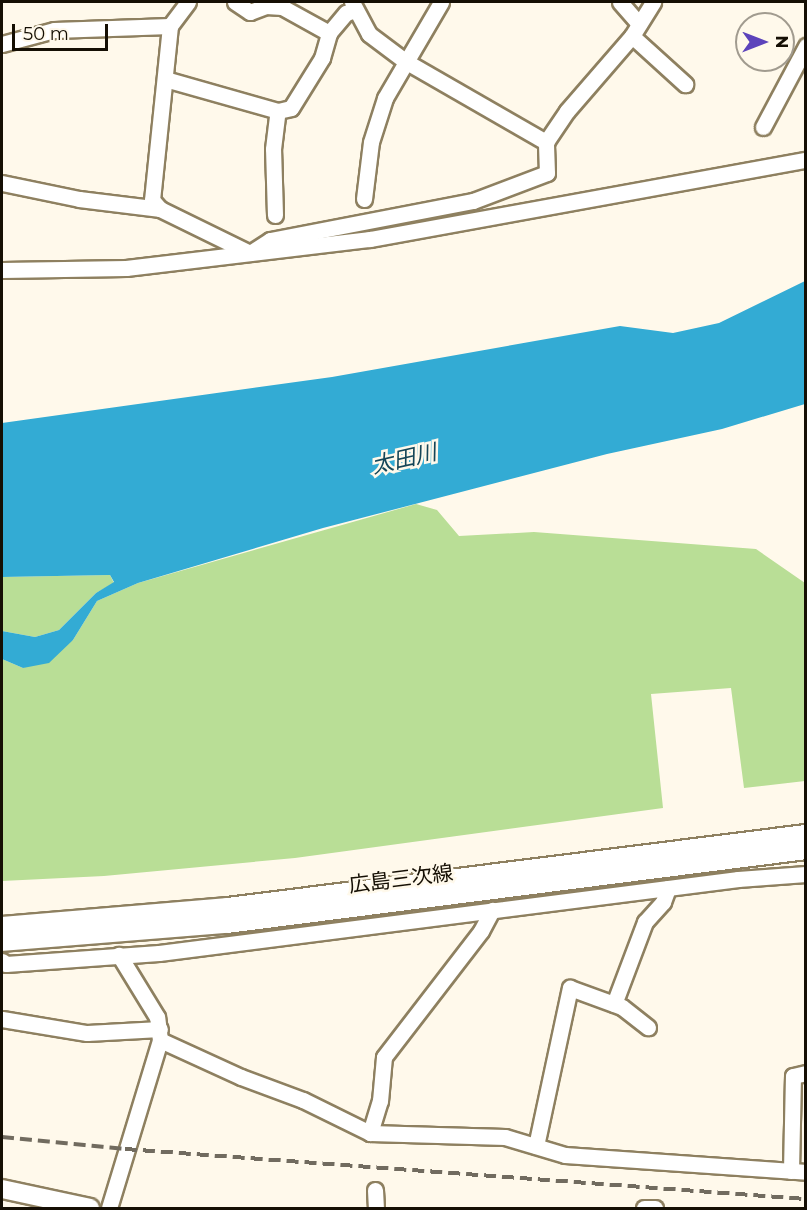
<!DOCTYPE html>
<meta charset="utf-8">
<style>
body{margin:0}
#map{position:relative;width:807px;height:1210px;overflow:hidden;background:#fff9eb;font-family:Montserrat,"Noto Sans JP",sans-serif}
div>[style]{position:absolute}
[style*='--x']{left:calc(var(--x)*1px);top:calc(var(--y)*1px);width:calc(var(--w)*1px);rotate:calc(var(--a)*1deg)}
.green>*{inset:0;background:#b9de96}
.water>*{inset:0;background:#33abd4}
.roads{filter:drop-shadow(2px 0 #8e8060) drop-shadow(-2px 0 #8e8060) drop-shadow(0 2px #8e8060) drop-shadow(0 -2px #8e8060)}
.minor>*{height:15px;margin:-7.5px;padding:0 7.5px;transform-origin:7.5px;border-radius:7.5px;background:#fff}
.major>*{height:18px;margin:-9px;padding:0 9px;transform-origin:9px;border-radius:9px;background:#fff}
.rail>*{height:4px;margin-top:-2px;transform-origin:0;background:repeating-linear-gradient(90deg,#716b5f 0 12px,transparent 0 18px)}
span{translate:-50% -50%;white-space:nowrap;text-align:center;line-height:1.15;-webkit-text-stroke:5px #fff9eb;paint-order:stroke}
.street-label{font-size:21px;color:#150f04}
.water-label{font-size:22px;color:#154658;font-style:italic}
.frame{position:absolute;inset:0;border:3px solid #150f04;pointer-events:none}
.north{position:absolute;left:735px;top:12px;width:60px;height:60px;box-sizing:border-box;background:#fff9eb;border:2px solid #a19b8f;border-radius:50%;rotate:90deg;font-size:16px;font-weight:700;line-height:24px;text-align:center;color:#150f04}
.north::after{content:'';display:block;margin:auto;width:21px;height:27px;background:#5c43bb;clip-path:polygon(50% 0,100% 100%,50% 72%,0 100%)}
.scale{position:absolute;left:12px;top:24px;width:96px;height:27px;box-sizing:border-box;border:3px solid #150f04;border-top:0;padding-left:8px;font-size:18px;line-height:21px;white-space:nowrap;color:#150f04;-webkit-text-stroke:4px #fff9eb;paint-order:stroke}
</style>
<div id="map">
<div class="green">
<div style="clip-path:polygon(416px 504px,437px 510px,459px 536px,534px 532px,756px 549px,805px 583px,805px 781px,744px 788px,731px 688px,651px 694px,663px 808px,295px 858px,104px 876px,2px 881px,2px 659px,23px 668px,73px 640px,97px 601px,138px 583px)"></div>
<div style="clip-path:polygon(110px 575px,114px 583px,96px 593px,59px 630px,35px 637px,2px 631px,2px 577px)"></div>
</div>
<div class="water">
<div style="clip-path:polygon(805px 281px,805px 404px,722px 429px,607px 454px,323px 528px,138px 583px,97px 601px,73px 640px,49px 663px,23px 668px,2px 659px,2px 631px,35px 637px,59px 630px,96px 593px,114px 582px,110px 575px,2px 577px,2px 423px,332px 377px,620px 326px,673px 333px,719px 323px)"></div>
</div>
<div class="roads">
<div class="minor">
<div style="--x:188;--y:2;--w:30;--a:127"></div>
<div style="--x:170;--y:26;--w:175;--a:95.9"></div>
<div style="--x:152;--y:200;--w:12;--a:48"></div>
<div style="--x:160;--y:209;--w:100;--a:26.1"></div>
<div style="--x:250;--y:253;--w:24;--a:-33"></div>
<div style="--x:270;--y:240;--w:207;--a:-10.9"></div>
<div style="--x:473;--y:201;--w:79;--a:-20.7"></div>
<div style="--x:547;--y:173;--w:31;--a:-92"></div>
<div style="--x:546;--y:142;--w:37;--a:-56"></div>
<div style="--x:567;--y:111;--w:99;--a:-49.1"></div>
<div style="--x:632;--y:36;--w:40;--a:-58"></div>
<div style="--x:235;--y:2;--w:18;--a:34"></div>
<div style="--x:250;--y:12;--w:17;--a:-21"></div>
<div style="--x:266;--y:6;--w:16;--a:4"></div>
<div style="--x:282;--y:7;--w:54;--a:29"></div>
<div style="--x:352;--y:2;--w:36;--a:62"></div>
<div style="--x:369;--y:34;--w:45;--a:36.9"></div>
<div style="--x:405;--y:61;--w:163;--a:29.9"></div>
<div style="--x:620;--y:2;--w:29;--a:49"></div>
<div style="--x:632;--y:36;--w:72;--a:42.2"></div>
<div style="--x:2;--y:44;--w:54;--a:-15.1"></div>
<div style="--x:54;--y:30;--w:116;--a:-2"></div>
<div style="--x:165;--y:79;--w:117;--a:15.8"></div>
<div style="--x:278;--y:111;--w:13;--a:-13"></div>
<div style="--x:291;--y:108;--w:59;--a:-58.2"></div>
<div style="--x:322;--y:58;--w:26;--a:-74"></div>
<div style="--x:329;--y:33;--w:26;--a:-50"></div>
<div style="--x:346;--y:13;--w:9;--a:-18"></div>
<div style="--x:763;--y:127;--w:92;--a:-62"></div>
<div style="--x:2;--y:183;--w:79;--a:11.7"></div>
<div style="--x:79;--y:199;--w:82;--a:7"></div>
<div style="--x:364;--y:199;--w:57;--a:-83"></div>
<div style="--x:371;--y:142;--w:46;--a:-72.3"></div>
<div style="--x:385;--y:98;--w:111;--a:-59.7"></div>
<div style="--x:275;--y:215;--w:66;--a:-91.7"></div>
<div style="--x:273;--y:149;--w:38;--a:-83"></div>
<div style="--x:2;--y:270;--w:124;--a:-0.9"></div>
<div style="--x:126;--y:268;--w:246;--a:-6.8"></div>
<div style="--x:370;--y:239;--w:443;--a:-10.3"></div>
<div style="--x:2;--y:961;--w:5;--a:37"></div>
<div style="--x:6;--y:964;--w:153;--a:-4.1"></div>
<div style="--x:159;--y:953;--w:584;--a:-7.28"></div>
<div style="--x:738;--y:879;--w:68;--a:-4.2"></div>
<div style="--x:614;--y:1004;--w:88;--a:-69.3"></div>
<div style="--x:645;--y:922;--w:27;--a:-48"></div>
<div style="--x:663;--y:902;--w:15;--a:-70"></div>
<div style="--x:2;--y:1019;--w:86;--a:9.4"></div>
<div style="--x:87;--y:1033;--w:73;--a:-3.1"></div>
<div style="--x:160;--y:1040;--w:89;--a:24.6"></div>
<div style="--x:241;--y:1077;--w:66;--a:20.4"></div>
<div style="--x:303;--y:1100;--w:75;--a:26.2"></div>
<div style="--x:370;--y:1133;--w:135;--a:1.7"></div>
<div style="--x:505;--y:1137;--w:63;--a:16.7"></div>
<div style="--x:565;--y:1155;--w:242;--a:4"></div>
<div style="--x:370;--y:1133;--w:34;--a:-73"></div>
<div style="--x:380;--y:1101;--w:44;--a:-84.8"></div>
<div style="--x:384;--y:1057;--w:159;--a:-52.4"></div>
<div style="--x:481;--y:931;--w:24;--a:-62"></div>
<div style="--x:536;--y:1146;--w:162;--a:-77.9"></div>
<div style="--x:570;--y:988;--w:55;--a:20.1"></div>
<div style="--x:622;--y:1007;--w:33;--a:38"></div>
<div style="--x:791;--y:1171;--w:95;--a:-88.8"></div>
<div style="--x:793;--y:1076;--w:13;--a:-13"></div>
<div style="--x:375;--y:1190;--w:18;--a:87"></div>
<div style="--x:109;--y:1208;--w:176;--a:-73.1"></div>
<div style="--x:160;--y:1040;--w:23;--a:-97"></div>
<div style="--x:157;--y:1017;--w:73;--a:-121.5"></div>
<div style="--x:644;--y:1208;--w:11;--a:0"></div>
</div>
<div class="major">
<div style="--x:2;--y:926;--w:227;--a:-4.8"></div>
<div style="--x:228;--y:907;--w:583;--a:-7.2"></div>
<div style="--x:2;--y:942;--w:226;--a:-4.6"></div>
<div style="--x:227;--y:924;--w:584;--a:-7.28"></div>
<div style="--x:2;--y:1189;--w:90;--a:12.2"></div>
</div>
</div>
<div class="rail">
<div style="--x:2;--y:1137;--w:124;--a:5.6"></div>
<div style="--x:125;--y:1149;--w:683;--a:4.2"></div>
</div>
<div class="street-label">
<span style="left:401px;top:879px;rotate:-7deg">広島三次線</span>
</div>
<div class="water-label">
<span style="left:404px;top:459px;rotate:-13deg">太田川</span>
</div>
<div class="frame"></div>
<div class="north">N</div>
<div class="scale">50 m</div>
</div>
